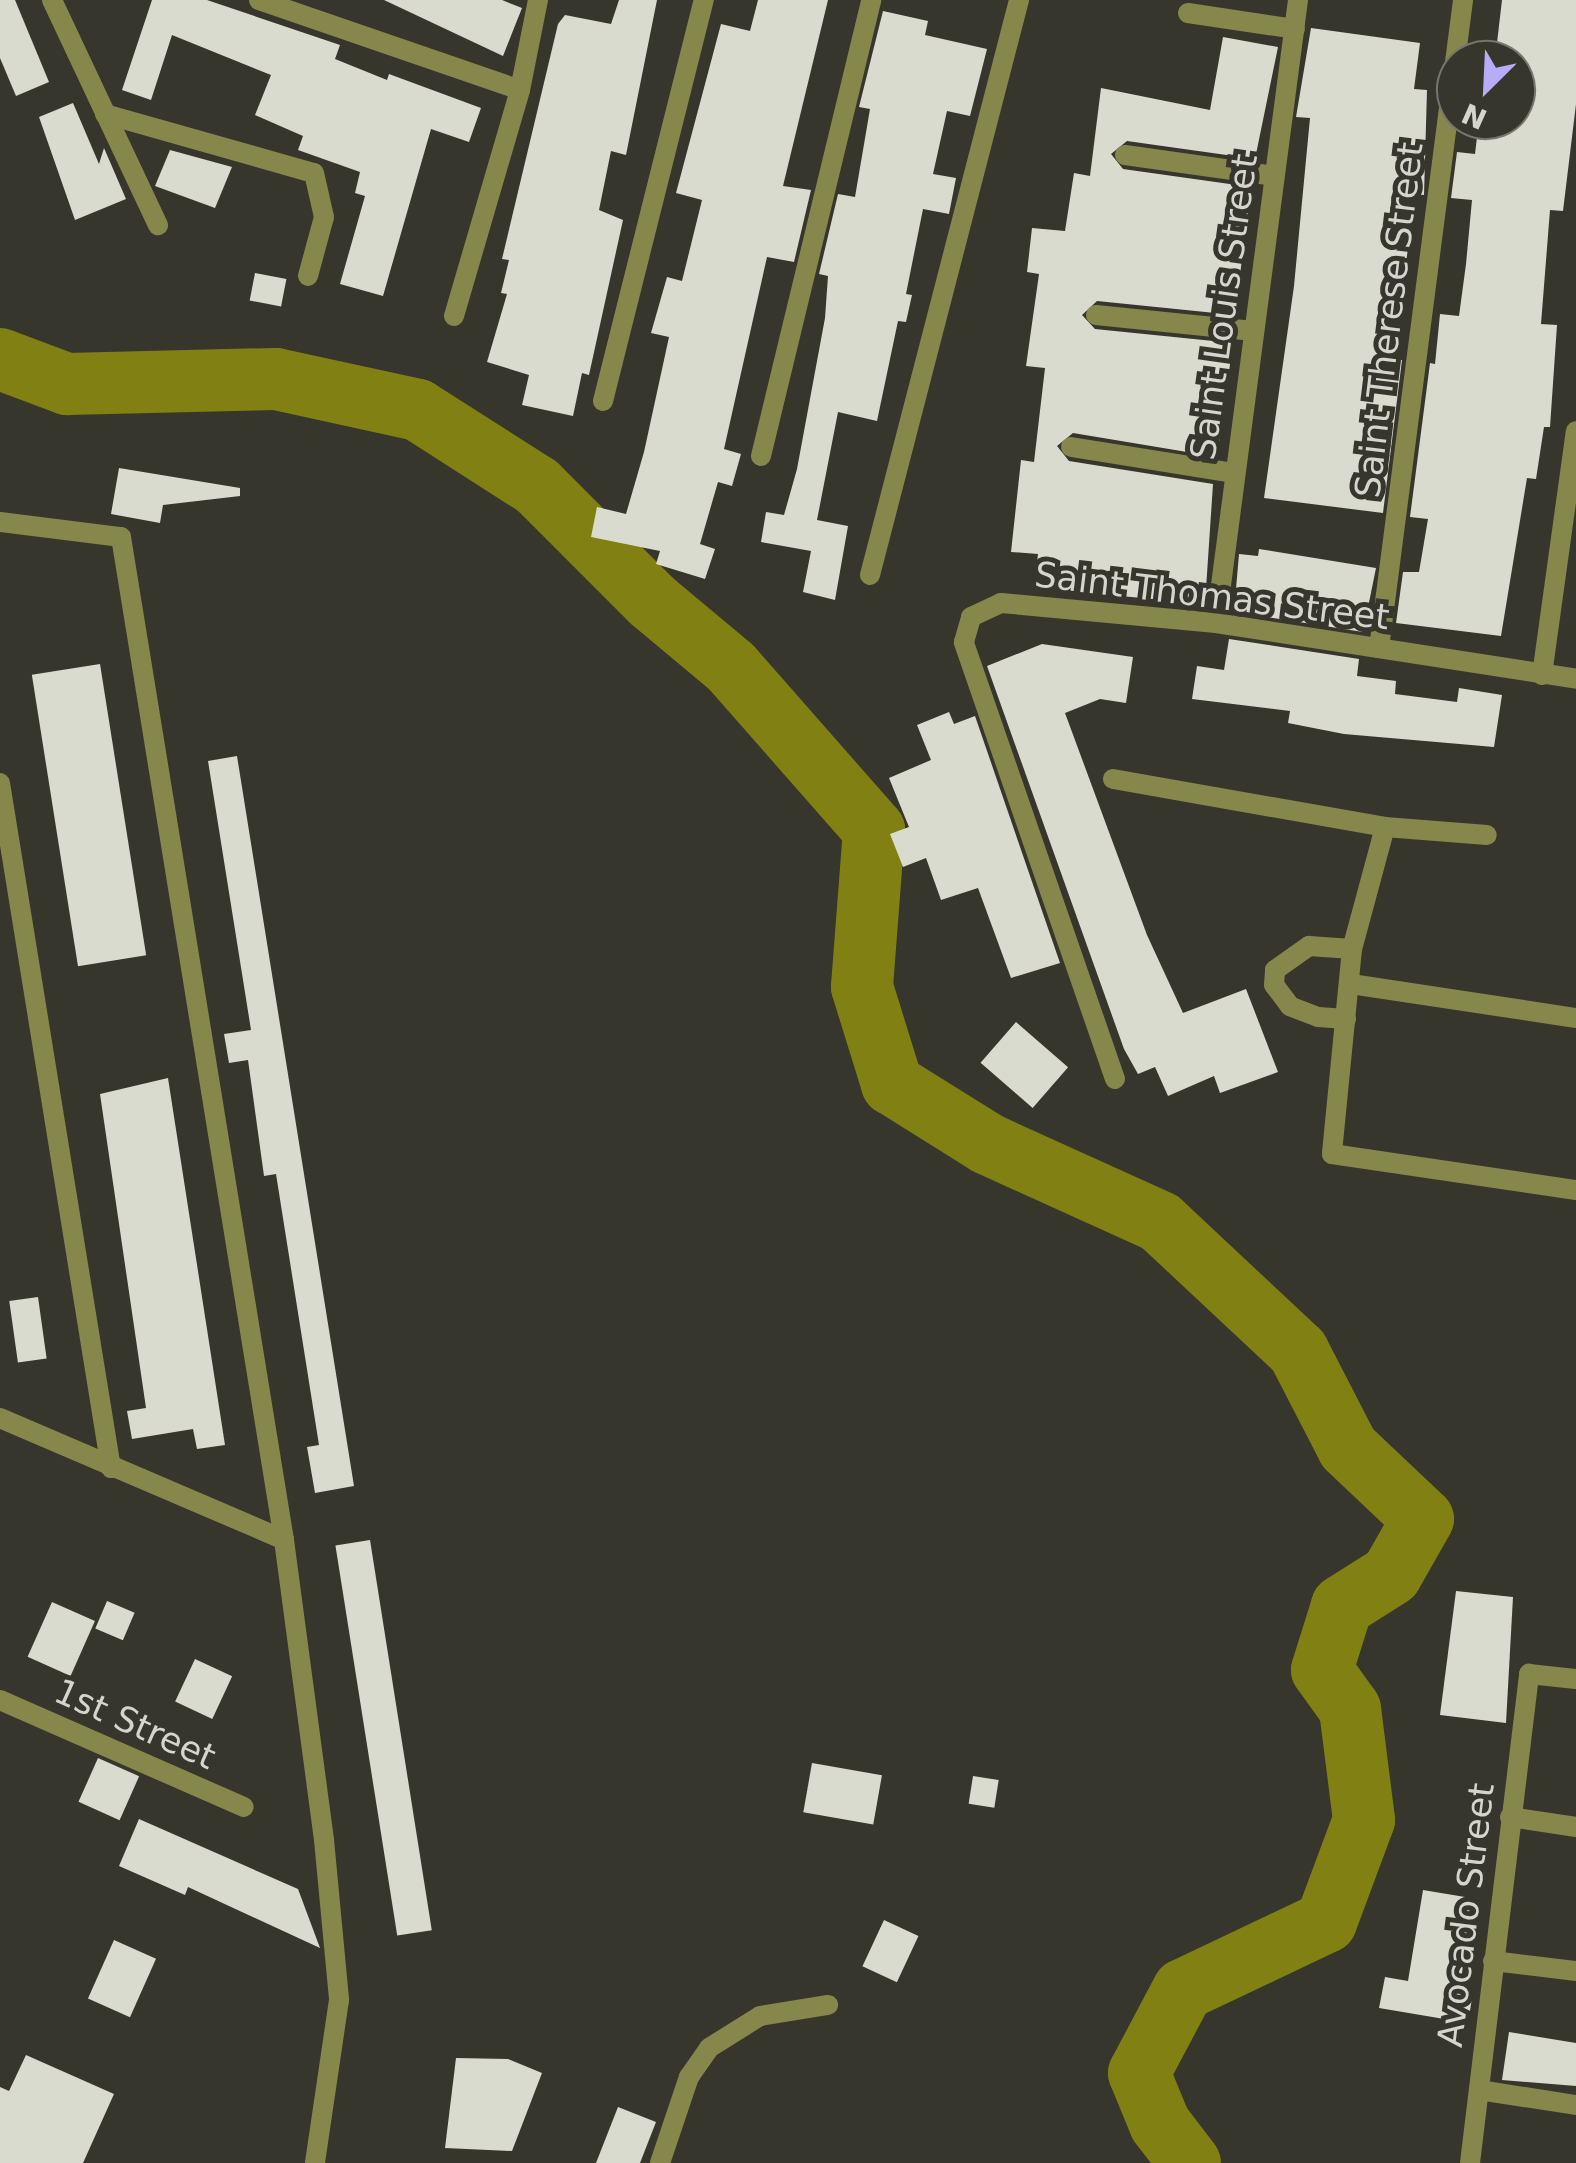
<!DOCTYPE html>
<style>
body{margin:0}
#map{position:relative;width:1576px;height:2163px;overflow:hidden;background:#36362d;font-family:"DejaVu Sans",sans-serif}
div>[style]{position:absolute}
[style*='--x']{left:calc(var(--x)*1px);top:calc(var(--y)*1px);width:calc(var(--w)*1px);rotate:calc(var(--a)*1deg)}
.river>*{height:62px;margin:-31px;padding:0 31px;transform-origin:31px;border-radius:31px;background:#808112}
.building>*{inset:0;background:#dadbcf;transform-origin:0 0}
.minor>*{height:20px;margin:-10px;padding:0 10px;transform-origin:10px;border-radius:10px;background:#86874b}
span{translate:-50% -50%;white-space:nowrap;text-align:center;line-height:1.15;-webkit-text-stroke:10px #36362d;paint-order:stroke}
.street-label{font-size:35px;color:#d5d5cf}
.north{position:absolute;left:1436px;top:40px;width:100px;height:100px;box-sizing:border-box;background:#36362d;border:2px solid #76766e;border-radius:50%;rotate:204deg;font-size:28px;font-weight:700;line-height:40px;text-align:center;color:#d5d5cf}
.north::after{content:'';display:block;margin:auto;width:35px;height:45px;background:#b6acf8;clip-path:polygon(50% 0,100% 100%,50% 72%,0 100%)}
</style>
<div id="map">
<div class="river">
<div style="--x:0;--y:359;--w:72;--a:20.5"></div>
<div style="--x:67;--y:384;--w:209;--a:-1.4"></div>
<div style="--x:276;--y:379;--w:145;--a:12.3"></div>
<div style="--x:418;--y:410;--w:141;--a:32.6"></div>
<div style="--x:537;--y:486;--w:163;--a:45"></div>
<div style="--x:652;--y:601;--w:103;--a:39.9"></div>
<div style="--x:731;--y:667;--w:217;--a:48.7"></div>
<div style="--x:874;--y:830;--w:157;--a:94.4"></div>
<div style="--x:862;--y:987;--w:102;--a:72.8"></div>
<div style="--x:892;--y:1084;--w:113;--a:32"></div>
<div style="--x:988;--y:1144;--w:189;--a:24.4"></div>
<div style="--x:1160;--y:1222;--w:189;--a:43.1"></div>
<div style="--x:1298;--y:1351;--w:109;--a:62.7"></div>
<div style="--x:1348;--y:1448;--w:103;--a:43.4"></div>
<div style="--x:1423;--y:1519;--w:64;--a:119.7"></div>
<div style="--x:1391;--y:1575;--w:58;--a:147.7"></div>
<div style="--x:1342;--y:1606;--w:67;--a:107.4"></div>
<div style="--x:1322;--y:1670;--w:48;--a:54.3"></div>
<div style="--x:1350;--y:1709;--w:112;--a:82.8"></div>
<div style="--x:1364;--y:1820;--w:109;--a:110.4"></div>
<div style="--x:1326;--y:1922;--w:158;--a:154.6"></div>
<div style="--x:1183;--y:1990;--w:94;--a:117.9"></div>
<div style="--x:1139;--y:2073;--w:55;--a:67.6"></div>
<div style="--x:1160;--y:2124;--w:49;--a:52.4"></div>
</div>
<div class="building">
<div style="clip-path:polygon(0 0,15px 0,49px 82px,16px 96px,0 58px)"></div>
<div style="clip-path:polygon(152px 0,207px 0,340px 45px,335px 59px,387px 80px,389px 74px,481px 108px,469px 142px,431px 129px,383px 296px,340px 284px,365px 196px,355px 193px,360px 172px,298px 150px,303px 136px,255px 115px,271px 75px,172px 35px,151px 100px,122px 90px)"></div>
<div style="clip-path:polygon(384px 0,502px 0,522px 8px,503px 56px)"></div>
<div style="clip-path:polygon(619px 0,657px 0,626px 155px,611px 151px,599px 210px,623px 220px,589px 375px,582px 373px,573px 416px,522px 405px,529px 375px,487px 362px,507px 294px,501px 293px,509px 260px,502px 259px,558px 24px,565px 15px,611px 24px)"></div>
<div style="clip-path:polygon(758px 0,828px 0,783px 186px,811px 190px,794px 262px,767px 257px,724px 449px,741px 454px,732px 486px,718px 482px,700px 544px,715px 549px,705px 579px,656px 564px,660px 551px,591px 537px,597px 507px,626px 514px,644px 452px,669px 337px,651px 333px,667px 277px,682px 281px,702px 200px,676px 193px,721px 24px,750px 31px)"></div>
<div style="clip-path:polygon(1502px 0,1576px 0,1576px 104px,1563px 211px,1550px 210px,1541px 324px,1557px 325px,1550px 427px,1544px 427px,1536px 479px,1527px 478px,1501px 636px,1396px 623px,1403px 572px,1419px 572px,1428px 519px,1410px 517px,1430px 363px,1435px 364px,1440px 314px,1459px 316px,1466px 264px,1472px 200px,1451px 198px,1457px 152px,1475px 154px,1479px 120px,1516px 120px,1516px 60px,1495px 60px)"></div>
<div style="clip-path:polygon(883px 11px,928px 21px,925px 35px,987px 49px,970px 116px,947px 111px,933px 174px,956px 178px,949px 214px,923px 209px,906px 294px,912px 295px,906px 322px,898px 321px,877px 421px,838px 412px,817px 520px,848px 526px,835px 600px,803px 592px,811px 551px,761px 542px,766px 512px,784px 515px,797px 469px,825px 318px,828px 276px,819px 274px,838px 194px,855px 197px,870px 109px,859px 107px)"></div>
<div style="clip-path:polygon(1311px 28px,1420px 43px,1414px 89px,1427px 90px,1424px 195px,1402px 194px,1396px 247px,1408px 248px,1401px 301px,1386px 299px,1380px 358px,1402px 360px,1383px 513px,1264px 498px,1294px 286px,1310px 118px,1296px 117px)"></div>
<div style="clip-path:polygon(1223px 37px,1278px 47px,1255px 159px,1127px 141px,1111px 154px,1123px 169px,1251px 187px,1235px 315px,1097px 301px,1082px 315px,1095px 329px,1233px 343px,1217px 457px,1073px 433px,1057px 446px,1069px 461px,1213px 484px,1205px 604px,1089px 593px,1090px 586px,1035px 579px,1038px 554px,1011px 552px,1021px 460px,1034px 462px,1045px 368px,1026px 366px,1039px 274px,1027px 272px,1032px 228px,1065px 231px,1074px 173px,1090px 176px,1101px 88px,1210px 110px)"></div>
<div style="clip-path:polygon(73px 103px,99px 164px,104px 148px,126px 199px,75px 220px,39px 117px)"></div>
<div style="clip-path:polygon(170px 150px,232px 167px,215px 208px,155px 186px)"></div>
<div style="left:255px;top:273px;width:32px;height:28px;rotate:11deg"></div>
<div style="clip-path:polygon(119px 468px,240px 488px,240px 496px,163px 505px,160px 523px,111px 514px)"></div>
<div style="clip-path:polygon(1259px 549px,1376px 568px,1363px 632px,1234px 612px,1239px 554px,1258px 556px)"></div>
<div style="clip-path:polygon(1229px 639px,1359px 659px,1357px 676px,1396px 681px,1395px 694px,1457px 702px,1459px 688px,1502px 695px,1494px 747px,1344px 734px,1288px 723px,1290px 711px,1192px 699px,1197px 666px,1224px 670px)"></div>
<div style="clip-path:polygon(1042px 644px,1133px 657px,1126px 703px,1100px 699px,1065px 713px,1147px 935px,1183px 1013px,1246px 989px,1278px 1072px,1220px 1093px,1214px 1076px,1168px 1096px,1155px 1067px,1138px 1074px,1124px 1049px,987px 666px)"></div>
<div style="left:100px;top:664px;width:295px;height:69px;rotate:81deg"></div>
<div style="clip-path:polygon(949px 712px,954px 724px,975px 716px,1060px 963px,1011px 978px,978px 888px,941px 900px,926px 858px,903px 867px,890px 834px,909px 827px,889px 778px,931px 760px,917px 725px)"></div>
<div style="clip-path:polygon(237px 756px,354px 1486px,315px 1493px,307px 1447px,319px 1445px,276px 1174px,264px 1176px,248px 1060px,229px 1063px,224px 1034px,251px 1030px,208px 761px)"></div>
<div style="left:1016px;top:1022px;width:69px;height:54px;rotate:41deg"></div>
<div style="clip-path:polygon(168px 1078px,225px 1445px,197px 1449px,193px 1429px,132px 1439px,127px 1411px,146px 1408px,100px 1094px)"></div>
<div style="left:38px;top:1297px;width:62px;height:29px;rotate:82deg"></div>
<div style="left:370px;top:1540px;width:395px;height:35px;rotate:81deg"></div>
<div style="clip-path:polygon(1456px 1591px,1513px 1597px,1506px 1723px,1440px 1715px)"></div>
<div style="left:107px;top:1601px;width:30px;height:30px;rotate:23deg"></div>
<div style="left:52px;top:1602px;width:47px;height:60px;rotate:24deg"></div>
<div style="left:195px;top:1659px;width:41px;height:47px;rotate:25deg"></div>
<div style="left:98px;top:1758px;width:45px;height:48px;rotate:24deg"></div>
<div style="left:812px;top:1763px;width:71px;height:50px;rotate:10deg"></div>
<div style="left:973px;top:1776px;width:26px;height:28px;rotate:9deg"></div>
<div style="clip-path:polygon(139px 1819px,298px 1889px,320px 1948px,188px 1887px,185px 1895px,119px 1866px)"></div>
<div style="clip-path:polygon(1423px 1890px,1471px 1898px,1460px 1990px,1473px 1992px,1468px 2023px,1379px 2008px,1385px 1977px,1408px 1981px)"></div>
<div style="left:884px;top:1920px;width:38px;height:51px;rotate:25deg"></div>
<div style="left:114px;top:1940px;width:46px;height:64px;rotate:24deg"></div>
<div style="clip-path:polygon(1509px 2032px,1576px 2043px,1576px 2086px,1502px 2080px)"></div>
<div style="clip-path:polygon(26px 2055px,114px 2094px,83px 2163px,0 2163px,0 2087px,9px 2091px)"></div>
<div style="clip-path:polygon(456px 2058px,508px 2059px,542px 2073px,512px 2151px,445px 2148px)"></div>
<div style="clip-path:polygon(618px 2107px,656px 2122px,640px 2163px,596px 2163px)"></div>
</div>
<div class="minor">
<div style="--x:52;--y:0;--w:249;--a:64.8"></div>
<div style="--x:259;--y:0;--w:276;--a:19"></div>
<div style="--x:1188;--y:13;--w:108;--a:8.5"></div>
<div style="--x:105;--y:114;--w:217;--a:15.8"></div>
<div style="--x:314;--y:173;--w:45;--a:77.2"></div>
<div style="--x:324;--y:217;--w:61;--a:105.2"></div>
<div style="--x:1125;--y:155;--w:151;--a:8"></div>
<div style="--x:1096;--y:315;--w:158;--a:5.8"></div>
<div style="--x:454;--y:316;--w:235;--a:-73.7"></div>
<div style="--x:520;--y:90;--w:92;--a:-78.7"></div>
<div style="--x:603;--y:401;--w:414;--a:-75.9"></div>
<div style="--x:1071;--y:447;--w:164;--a:9.1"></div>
<div style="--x:761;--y:456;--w:469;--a:-76.4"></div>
<div style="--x:0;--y:522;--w:122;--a:7.1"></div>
<div style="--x:121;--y:537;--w:1016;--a:80.77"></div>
<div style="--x:284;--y:1540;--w:303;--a:82.4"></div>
<div style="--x:324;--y:1840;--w:161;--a:84.6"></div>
<div style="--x:339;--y:2000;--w:165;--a:98.4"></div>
<div style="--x:870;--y:575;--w:594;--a:-75.47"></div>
<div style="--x:1216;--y:623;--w:628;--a:-82.5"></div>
<div style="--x:1379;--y:648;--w:653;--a:-82.61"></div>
<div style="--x:1542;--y:675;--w:246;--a:-82.1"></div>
<div style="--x:1113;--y:779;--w:276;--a:10"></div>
<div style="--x:1385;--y:827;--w:102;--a:4.5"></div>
<div style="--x:0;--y:783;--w:694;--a:80.8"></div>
<div style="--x:1385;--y:827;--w:126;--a:105.1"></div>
<div style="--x:1352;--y:949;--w:206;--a:95.6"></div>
<div style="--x:1332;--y:1154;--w:247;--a:8.4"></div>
<div style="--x:1351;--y:984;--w:228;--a:8.6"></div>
<div style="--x:1346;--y:1019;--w:28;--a:-176"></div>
<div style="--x:1318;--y:1017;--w:30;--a:-159"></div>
<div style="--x:1290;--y:1006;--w:26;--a:-127"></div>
<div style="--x:1274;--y:985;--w:15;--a:-86"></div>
<div style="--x:1275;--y:970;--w:42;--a:-35.2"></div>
<div style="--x:1309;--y:946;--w:43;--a:4"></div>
<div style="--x:1115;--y:1079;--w:462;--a:-109.1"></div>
<div style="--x:964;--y:642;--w:26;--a:-74"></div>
<div style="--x:971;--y:617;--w:33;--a:-25"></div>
<div style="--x:1001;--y:603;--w:216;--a:5.3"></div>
<div style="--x:1216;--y:623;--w:364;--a:8.8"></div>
<div style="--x:0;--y:1418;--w:309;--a:23.2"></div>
<div style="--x:0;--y:1700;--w:266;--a:23.7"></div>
<div style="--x:1510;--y:1817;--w:67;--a:8.6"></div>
<div style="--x:1493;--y:1961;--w:84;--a:6.9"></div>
<div style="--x:1479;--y:2090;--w:98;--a:8.8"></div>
<div style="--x:660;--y:2163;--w:91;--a:-71.4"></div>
<div style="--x:689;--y:2077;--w:35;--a:-55"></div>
<div style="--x:709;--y:2048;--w:60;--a:-32.1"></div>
<div style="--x:760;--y:2016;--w:69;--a:-9.2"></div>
<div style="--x:1470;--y:2163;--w:493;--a:-83.1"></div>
<div style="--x:1529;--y:1674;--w:47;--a:6.1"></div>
</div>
<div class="street-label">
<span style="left:1224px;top:307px;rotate:-82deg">Saint Louis Street</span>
<span style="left:1389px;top:320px;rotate:-83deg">Saint Therese Street</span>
<span style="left:1212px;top:596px;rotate:7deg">Saint Thomas Street</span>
<span style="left:135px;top:1724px;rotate:24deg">1st Street</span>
<span style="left:1466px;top:1915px;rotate:-83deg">Avocado Street</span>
</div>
<div class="north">N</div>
</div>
